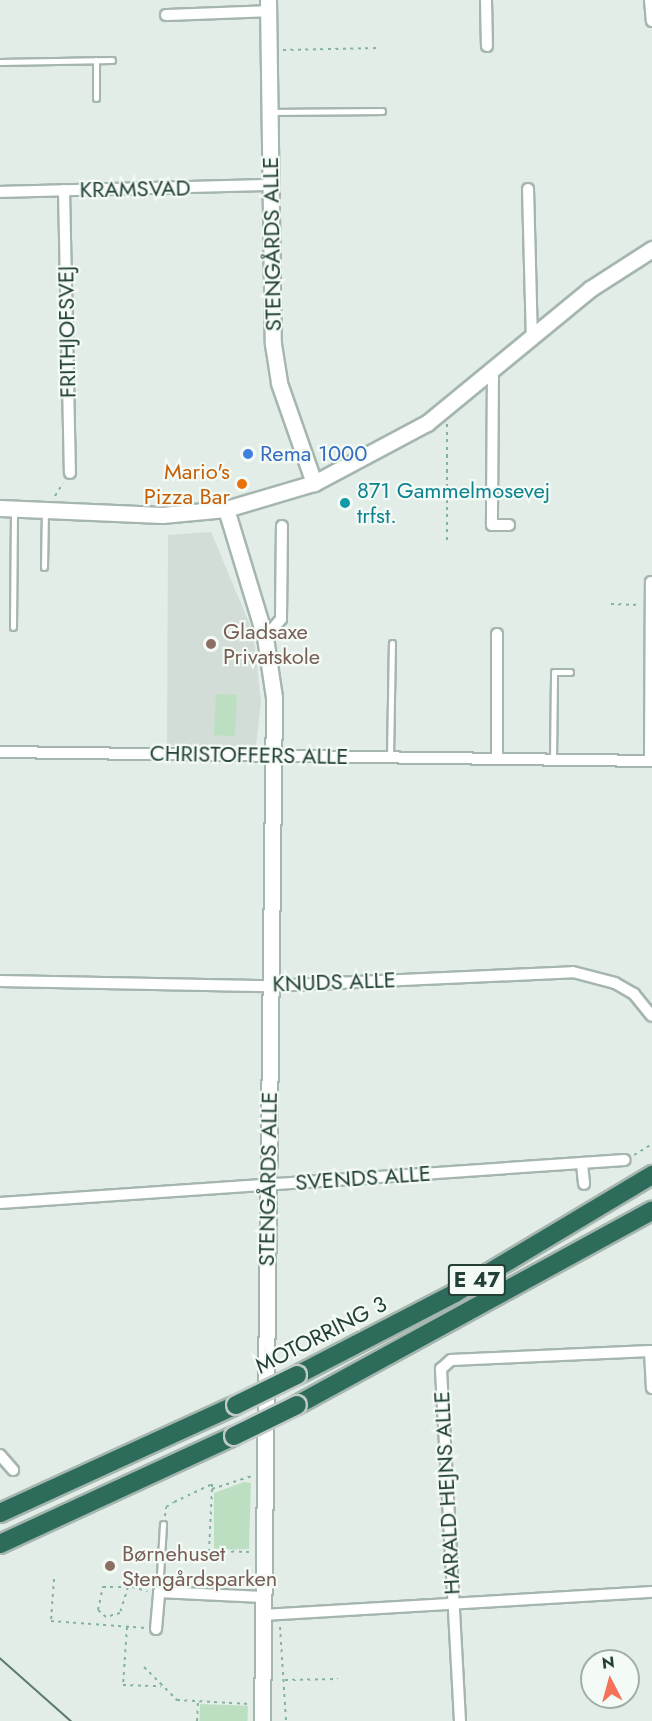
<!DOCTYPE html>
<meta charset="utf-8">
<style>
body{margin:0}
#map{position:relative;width:652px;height:1721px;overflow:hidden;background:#e3ede8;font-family:Jost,sans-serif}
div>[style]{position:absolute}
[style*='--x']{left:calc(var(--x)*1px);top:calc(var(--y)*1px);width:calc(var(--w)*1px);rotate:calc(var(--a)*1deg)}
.built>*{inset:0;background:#d2ddd7}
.green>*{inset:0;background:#bcdfc2;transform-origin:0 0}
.path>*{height:2px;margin-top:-1px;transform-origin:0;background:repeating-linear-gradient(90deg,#83b29f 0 3px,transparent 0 7.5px)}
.roads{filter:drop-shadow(2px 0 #a5b6af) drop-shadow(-2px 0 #a5b6af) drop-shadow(0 2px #a5b6af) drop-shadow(0 -2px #a5b6af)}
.lane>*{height:5px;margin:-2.5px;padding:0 2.5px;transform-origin:2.5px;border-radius:2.5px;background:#fff}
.street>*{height:10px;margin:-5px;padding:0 5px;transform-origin:5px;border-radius:5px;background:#fff}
.secondary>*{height:15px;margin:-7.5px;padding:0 7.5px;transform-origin:7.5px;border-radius:7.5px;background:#fff}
.highway>*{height:18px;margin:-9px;padding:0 9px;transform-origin:9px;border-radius:9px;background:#2d6c5a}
.tram>*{height:1.5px;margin:-0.75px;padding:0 0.75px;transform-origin:0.75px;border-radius:0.75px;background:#5d7b70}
.bridges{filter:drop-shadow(2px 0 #c1cac6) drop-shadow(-2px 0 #c1cac6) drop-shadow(0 2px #c1cac6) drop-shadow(0 -2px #c1cac6)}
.highway-bridge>*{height:18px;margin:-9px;padding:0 9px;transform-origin:9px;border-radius:9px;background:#2d6c5a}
.dots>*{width:16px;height:16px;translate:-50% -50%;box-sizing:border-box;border:3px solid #f4faf6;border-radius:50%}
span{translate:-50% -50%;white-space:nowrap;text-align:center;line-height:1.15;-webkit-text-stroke:4.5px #f4faf6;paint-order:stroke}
.shield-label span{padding:2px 4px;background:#f4faf6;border:2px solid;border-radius:4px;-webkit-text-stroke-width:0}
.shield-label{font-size:21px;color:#224035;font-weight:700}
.street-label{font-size:22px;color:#224035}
.shop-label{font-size:22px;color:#366cbe}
.left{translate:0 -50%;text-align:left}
.food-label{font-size:22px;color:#c56008}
.right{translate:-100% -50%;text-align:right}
.culture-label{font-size:22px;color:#0d838f}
.education-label{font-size:22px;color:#785e54}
.north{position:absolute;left:580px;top:1649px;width:60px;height:60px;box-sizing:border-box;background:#f4faf6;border:2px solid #a0b0a9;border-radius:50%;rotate:354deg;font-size:16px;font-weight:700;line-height:24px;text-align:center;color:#224035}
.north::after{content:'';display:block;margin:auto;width:21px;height:27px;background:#f5725a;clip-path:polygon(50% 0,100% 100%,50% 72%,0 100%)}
</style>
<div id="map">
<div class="built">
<div style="clip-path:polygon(211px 532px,253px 632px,261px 701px,256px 746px,167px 745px,168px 535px)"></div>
</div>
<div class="green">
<div style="left:216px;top:694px;width:21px;height:41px;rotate:3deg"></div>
<div style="clip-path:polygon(244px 1482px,251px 1483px,249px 1549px,214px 1550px,214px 1493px)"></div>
<div style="left:200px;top:1704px;width:48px;height:17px;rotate:2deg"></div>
</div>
<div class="path">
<div style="--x:283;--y:50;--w:96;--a:-1.2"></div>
<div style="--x:55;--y:496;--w:15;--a:-58"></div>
<div style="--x:447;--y:540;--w:117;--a:-90"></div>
<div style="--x:611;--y:604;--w:29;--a:2"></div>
<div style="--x:634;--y:1155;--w:21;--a:-31"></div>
<div style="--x:212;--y:1489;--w:62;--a:92.8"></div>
<div style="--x:209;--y:1551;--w:42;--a:1.4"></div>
<div style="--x:165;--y:1516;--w:9;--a:-84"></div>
<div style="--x:166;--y:1507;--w:9;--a:-32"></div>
<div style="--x:174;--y:1502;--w:42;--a:-25.3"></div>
<div style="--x:212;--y:1484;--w:5;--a:90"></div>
<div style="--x:212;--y:1489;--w:42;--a:-18"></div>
<div style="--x:54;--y:1579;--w:42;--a:94.1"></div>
<div style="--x:51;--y:1621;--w:95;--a:4.2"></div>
<div style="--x:128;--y:1587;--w:27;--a:107"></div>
<div style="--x:120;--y:1613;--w:15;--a:164"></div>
<div style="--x:106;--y:1617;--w:11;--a:-139"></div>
<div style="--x:98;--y:1610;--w:24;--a:-78"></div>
<div style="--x:103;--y:1587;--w:29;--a:0"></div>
<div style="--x:132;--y:1587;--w:16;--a:15"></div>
<div style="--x:127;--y:1627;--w:58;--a:93.9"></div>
<div style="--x:123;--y:1685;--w:38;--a:2"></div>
<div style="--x:280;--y:1627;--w:94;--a:86.3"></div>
<div style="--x:144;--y:1667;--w:47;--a:45"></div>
<div style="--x:177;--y:1700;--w:73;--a:3.1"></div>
<div style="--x:285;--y:1680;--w:53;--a:-1.1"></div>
<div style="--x:197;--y:1721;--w:20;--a:-87"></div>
</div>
<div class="roads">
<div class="lane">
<div style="--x:96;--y:60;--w:38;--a:90"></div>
<div style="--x:0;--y:62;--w:112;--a:-1"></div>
<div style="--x:273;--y:112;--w:109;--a:-0.5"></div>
<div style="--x:44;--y:567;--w:55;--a:-89"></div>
<div style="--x:13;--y:627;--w:116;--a:-89.5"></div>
<div style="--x:390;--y:756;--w:113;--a:-89"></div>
<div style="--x:553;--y:759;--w:87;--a:-89.3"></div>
<div style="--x:554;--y:672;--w:16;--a:0"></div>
<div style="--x:159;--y:1592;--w:68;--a:-86.6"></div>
</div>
<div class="street">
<div style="--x:486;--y:0;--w:46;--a:88.8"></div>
<div style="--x:650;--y:0;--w:21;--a:85"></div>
<div style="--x:166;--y:15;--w:102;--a:-2.2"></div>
<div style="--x:528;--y:189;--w:148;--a:88.5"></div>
<div style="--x:64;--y:190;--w:283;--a:88.8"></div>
<div style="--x:0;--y:192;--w:270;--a:-1.5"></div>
<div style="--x:493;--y:369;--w:156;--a:90.4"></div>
<div style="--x:492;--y:525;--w:17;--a:0"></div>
<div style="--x:497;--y:634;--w:124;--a:90"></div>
<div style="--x:265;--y:637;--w:24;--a:-48"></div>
<div style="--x:281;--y:619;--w:93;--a:-89.4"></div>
<div style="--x:0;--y:752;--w:652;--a:0.79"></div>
<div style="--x:650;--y:761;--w:179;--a:-89.7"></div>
<div style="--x:0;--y:981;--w:270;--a:1.1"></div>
<div style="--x:270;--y:986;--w:303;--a:-2.6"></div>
<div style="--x:573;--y:972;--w:43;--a:14.7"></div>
<div style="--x:615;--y:983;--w:22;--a:30"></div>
<div style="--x:634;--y:994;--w:28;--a:51"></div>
<div style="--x:582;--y:1164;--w:20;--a:84"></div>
<div style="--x:0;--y:1203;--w:626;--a:-3.94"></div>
<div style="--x:0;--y:1455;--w:20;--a:49"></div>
<div style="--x:263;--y:1615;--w:390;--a:-3.4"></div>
<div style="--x:156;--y:1629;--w:37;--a:-85"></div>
<div style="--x:159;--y:1592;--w:104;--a:2.8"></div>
<div style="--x:460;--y:1721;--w:353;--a:-93.1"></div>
<div style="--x:441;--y:1369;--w:13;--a:-42"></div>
<div style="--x:451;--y:1360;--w:199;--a:-2.6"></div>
<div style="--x:650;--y:1351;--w:37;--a:87"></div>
</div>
<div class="secondary">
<div style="--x:268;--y:0;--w:344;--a:89.2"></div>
<div style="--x:273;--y:344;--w:39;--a:81"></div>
<div style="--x:279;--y:383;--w:106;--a:70.7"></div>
<div style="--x:0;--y:508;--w:162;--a:2.5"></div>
<div style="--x:162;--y:515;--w:64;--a:-5.4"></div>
<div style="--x:226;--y:509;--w:92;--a:-16.5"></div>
<div style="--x:314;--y:483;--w:128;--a:-28"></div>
<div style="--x:427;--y:423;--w:211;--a:-39.4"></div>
<div style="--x:590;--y:289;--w:74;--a:-32.8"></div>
<div style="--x:226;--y:509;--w:134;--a:73.1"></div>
<div style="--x:265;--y:637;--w:61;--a:81.5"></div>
<div style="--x:274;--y:697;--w:1024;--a:90.67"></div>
</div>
<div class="highway">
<div style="--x:297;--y:1375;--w:178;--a:-27.4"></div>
<div style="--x:455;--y:1293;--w:230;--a:-30.9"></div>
<div style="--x:297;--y:1405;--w:405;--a:-28.7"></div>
<div style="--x:0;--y:1513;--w:260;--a:-24.6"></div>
<div style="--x:0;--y:1544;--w:258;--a:-24.8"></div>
</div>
</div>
<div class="tram">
<div style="--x:0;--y:1658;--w:95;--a:41.6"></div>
</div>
<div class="bridges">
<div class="highway-bridge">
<div style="--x:236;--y:1405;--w:68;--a:-26.2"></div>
<div style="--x:234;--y:1436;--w:70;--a:-26.2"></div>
</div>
</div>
<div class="dots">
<div style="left:248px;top:454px;background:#3f7fe0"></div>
<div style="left:242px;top:484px;background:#e8710a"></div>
<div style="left:345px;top:503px;background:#0f9aa8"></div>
<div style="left:211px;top:644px;background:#8d6e63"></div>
<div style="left:110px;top:1566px;background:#8d6e63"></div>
</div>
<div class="shield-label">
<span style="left:477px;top:1280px">E 47</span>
</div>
<div class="street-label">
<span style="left:135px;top:189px;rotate:-1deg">KRAMSVAD</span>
<span style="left:272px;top:244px;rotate:-91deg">STENGÅRDS ALLE</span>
<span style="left:67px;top:332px;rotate:-91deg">FRITHJOFSVEJ</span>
<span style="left:249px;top:755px;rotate:1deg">CHRISTOFFERS ALLE</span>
<span style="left:334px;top:982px;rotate:-2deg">KNUDS ALLE</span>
<span style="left:363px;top:1178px;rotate:-4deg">SVENDS ALLE</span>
<span style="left:268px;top:1179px;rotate:-89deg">STENGÅRDS ALLE</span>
<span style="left:321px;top:1335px;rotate:-27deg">MOTORRING 3</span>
<span style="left:447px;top:1493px;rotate:-93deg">HARALD HEJNS ALLE</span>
</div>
<div class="shop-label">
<span class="left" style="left:260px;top:454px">Rema 1000</span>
</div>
<div class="food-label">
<span class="right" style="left:230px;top:484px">Mario's<br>Pizza Bar</span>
</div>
<div class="culture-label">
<span class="left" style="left:357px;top:503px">871 Gammelmosevej<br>trfst.</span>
</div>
<div class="education-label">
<span class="left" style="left:223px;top:644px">Gladsaxe<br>Privatskole</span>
<span class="left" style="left:122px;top:1566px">Børnehuset<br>Stengårdsparken</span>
</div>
<div class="north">N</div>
</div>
